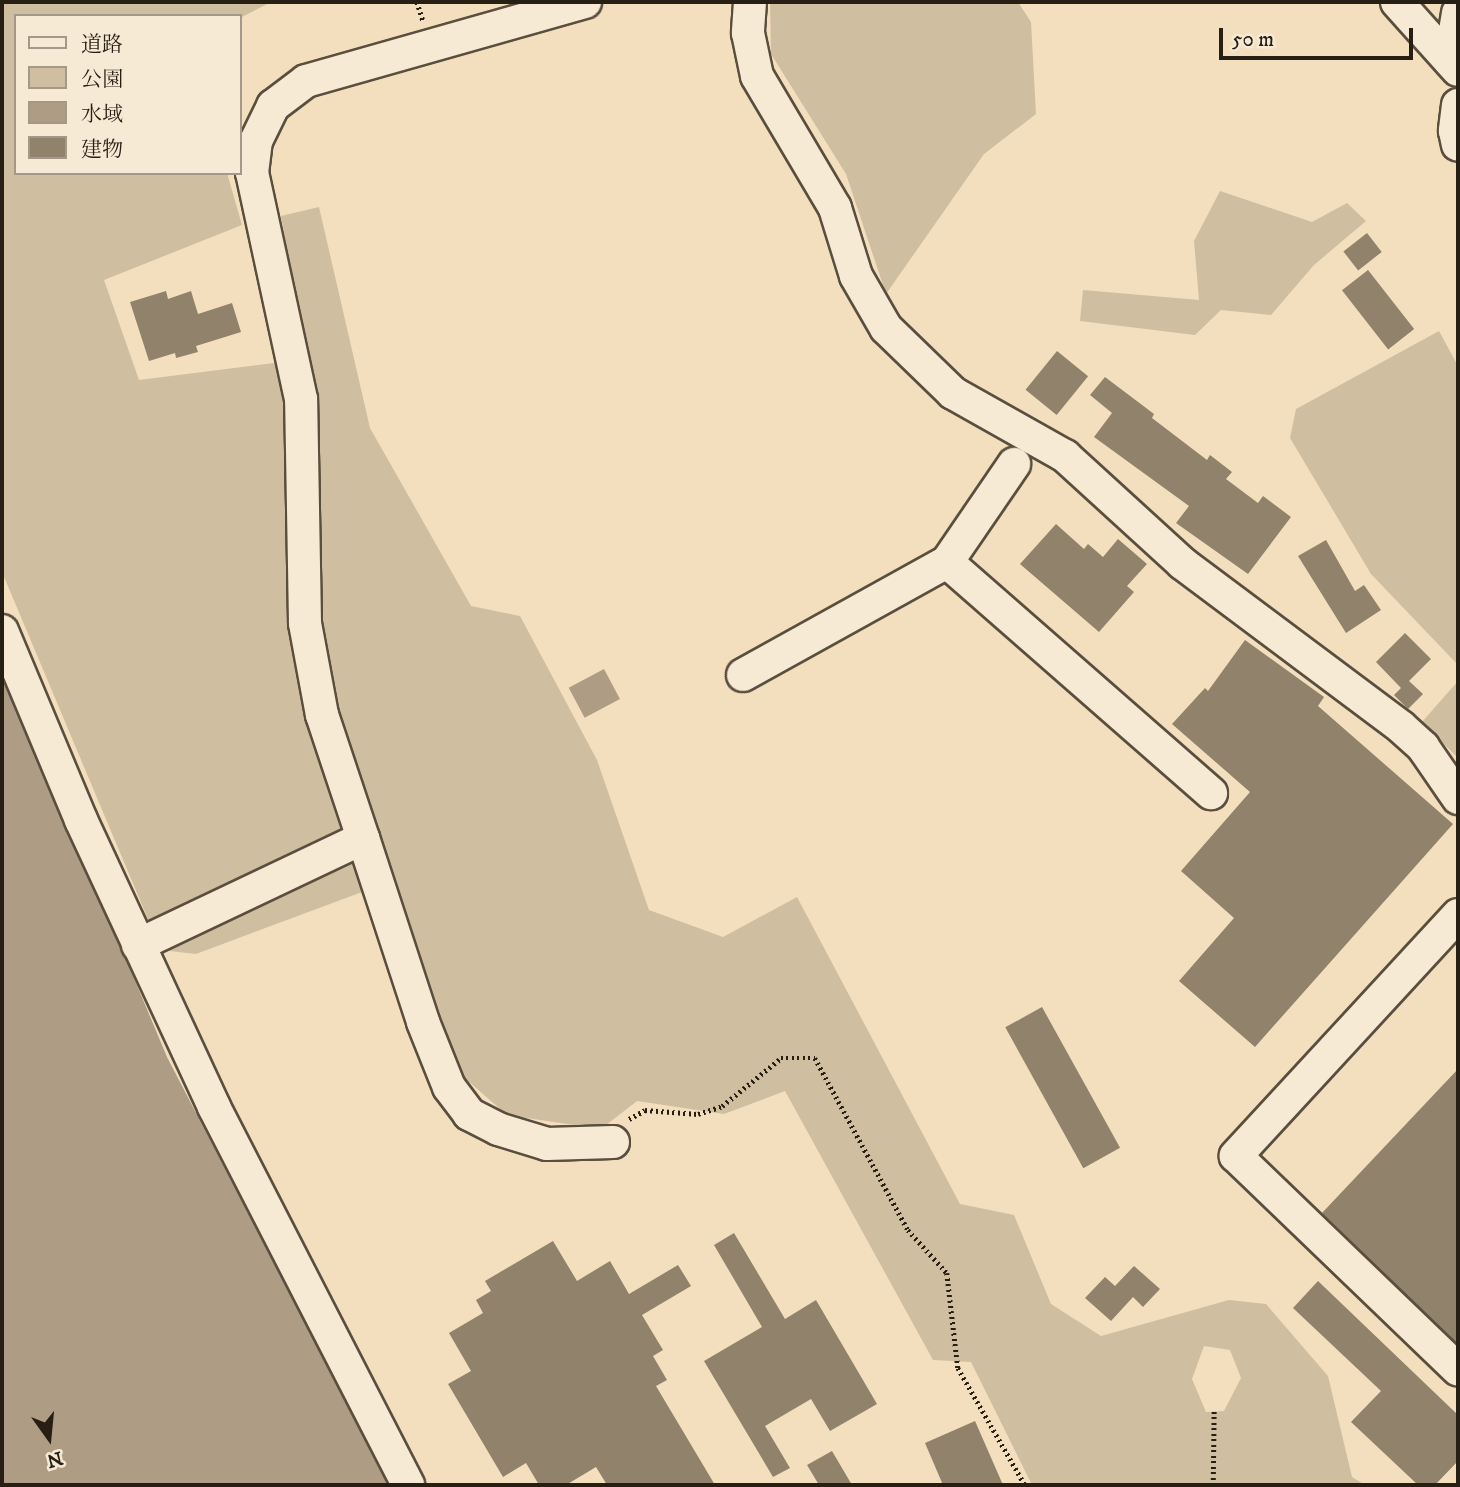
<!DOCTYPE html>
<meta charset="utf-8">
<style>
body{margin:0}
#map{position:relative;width:1460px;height:1487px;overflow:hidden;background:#f3dfbe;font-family:"IM FELL DW Pica","Noto Serif JP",serif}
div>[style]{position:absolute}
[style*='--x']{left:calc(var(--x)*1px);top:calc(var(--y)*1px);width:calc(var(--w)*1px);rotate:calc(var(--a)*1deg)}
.green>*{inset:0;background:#d0bea1}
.water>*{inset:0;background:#ae9d84;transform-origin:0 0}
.building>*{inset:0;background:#91826c;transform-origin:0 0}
.path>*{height:4.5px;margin-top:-2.25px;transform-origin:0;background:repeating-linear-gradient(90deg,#271e14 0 2px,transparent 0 5.5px)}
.roads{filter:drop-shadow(2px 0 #5a4e3e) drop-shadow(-2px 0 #5a4e3e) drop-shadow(0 2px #5a4e3e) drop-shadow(0 -2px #5a4e3e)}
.minor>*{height:32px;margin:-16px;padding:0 16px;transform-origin:16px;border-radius:16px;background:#f7ead5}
span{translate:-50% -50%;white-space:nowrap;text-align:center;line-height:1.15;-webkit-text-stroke:5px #f7ead5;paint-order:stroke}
.frame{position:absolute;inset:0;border:4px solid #271e14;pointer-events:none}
.legend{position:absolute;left:14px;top:14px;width:228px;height:161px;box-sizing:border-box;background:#f7ead5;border:2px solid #a49888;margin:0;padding:9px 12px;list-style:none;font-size:21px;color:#271e14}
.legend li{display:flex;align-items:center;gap:14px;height:35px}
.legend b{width:35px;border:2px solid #a49888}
.north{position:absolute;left:14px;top:1403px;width:70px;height:70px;-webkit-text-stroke:5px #f7ead5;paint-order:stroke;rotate:165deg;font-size:19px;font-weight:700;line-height:28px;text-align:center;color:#271e14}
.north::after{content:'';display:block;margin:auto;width:24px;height:32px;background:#271e14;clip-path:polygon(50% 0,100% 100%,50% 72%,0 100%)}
.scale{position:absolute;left:1219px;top:28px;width:194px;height:32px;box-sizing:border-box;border:4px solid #271e14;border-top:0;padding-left:9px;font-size:21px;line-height:24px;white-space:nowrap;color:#271e14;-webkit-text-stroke:5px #f7ead5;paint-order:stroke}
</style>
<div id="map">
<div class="green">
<div style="clip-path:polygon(evenodd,2px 2px,271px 2px,240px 18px,16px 16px,16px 173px,227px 173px,242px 225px,104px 280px,139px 380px,306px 359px,281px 216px,319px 207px,370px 428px,471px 606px,520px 616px,597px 760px,649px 910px,723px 937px,797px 897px,960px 1204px,1014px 1215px,1051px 1304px,1101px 1336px,1229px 1300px,1266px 1304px,1328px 1376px,1352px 1477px,1365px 1485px,1032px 1485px,971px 1362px,933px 1360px,785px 1091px,724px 1114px,637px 1101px,601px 1129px,507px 1115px,459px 1073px,389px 882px,196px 954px,161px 950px,2px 572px,2px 2px,1204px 1346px,1230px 1350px,1241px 1378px,1224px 1411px,1206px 1412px,1192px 1379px,1204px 1346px)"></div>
<div style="clip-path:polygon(770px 2px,1018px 2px,1031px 22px,1036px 114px,984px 154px,886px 294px,846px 174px,771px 54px)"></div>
<div style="clip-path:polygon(1220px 191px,1312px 222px,1347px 203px,1366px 221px,1314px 265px,1271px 315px,1221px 310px,1195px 335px,1080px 321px,1083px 290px,1199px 300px,1194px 241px)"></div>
<div style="clip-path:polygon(1439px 331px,1458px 366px,1458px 665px,1371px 574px,1290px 438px,1296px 409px)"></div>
<div style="clip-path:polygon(1458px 681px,1458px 758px,1422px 722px)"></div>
</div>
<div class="water">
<div style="clip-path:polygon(2px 663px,167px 1057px,389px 1485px,2px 1485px)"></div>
<div style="left:604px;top:669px;width:34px;height:40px;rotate:62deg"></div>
</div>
<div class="building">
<div style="left:1367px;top:233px;width:24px;height:30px;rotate:52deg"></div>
<div style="left:1368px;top:270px;width:75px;height:33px;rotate:52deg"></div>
<div style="clip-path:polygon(166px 291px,168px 299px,191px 291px,198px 314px,232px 303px,241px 332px,196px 346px,198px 352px,176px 358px,175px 353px,149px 361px,130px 302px)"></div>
<div style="left:1057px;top:351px;width:40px;height:50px;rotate:39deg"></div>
<div style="clip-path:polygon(1105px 377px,1154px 414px,1152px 418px,1207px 460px,1210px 455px,1232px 472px,1226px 479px,1258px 503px,1263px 496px,1291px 517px,1248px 574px,1176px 523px,1189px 506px,1094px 437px,1112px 413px,1090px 395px)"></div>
<div style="clip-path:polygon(1056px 524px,1084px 549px,1088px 544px,1103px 557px,1118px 539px,1147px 564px,1127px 586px,1134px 592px,1099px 632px,1020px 564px)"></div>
<div style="clip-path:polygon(1326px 540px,1355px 591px,1364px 585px,1381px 610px,1346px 633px,1298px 556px)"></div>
<div style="clip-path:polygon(1405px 633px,1431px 659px,1409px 681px,1423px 694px,1408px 709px,1394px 695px,1401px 688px,1376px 662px)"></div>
<div style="clip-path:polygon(1245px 640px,1324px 697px,1318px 706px,1453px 824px,1255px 1047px,1179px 981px,1234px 918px,1181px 871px,1250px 792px,1172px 724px,1205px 688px,1208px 691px)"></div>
<div style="left:1042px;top:1007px;width:161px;height:42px;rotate:61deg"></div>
<div style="clip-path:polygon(1458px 1069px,1458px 1345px,1322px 1213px)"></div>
<div style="clip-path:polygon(734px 1233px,785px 1319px,816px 1300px,877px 1404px,830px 1431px,811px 1399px,765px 1426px,790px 1468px,773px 1477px,704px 1361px,762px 1327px,714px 1245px)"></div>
<div style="clip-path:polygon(553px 1241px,577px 1281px,610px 1261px,629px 1294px,678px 1265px,691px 1286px,642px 1315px,663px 1350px,653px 1356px,667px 1380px,656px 1386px,715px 1485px,607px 1485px,596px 1467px,566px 1485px,539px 1485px,526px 1463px,503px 1477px,448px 1384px,471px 1371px,449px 1333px,483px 1313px,476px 1300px,491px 1291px,485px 1281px)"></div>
<div style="clip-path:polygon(1134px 1266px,1160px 1289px,1143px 1307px,1133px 1297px,1111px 1321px,1085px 1298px,1105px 1277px,1115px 1286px)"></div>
<div style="clip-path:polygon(1318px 1281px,1458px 1415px,1458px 1461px,1435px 1485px,1418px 1485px,1351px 1422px,1381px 1391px,1293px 1308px)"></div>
<div style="clip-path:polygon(975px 1421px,1003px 1485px,943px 1485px,925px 1443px)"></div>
<div style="clip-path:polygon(832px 1451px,852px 1485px,819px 1485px,807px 1465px)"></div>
</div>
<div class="path">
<div style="--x:417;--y:2;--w:20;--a:72"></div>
<div style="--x:629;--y:1119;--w:18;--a:-29"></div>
<div style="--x:645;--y:1110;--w:53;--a:4.3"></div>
<div style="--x:698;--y:1114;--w:25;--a:-18"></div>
<div style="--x:722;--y:1106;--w:76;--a:-39.1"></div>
<div style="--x:781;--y:1058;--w:34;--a:0"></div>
<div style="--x:815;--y:1058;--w:196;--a:61.6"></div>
<div style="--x:908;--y:1230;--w:58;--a:47.8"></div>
<div style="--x:947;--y:1273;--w:96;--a:83.4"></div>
<div style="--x:958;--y:1368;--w:135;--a:60.2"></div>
<div style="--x:1121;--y:1485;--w:11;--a:0"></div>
<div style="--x:1213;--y:1485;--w:77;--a:-89.3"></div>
</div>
<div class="roads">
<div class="minor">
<div style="--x:750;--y:2;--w:31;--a:94"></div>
<div style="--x:748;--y:33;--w:44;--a:78.2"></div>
<div style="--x:757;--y:76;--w:153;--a:59.4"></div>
<div style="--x:835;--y:208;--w:71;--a:72.8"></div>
<div style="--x:856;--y:276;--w:60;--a:60"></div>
<div style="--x:886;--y:328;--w:93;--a:44.1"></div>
<div style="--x:953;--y:393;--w:129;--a:29.4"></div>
<div style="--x:1065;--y:456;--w:159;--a:42.4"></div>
<div style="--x:1182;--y:563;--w:274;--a:36.8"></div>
<div style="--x:1401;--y:727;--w:30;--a:42"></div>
<div style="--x:1423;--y:747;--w:62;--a:55.5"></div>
<div style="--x:1397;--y:2;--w:91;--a:48.1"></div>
<div style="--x:1450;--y:61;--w:49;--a:-80.5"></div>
<div style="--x:1458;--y:105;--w:26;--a:97"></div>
<div style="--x:1455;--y:131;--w:14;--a:78"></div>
<div style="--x:947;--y:562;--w:351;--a:41.2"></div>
<div style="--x:2;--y:631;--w:205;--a:67.3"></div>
<div style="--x:81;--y:820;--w:316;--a:65.1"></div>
<div style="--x:214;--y:1107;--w:425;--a:62.8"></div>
<div style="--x:743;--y:675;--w:233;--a:-29"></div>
<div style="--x:947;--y:562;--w:119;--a:-55.6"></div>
<div style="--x:363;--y:838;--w:194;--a:71.9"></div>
<div style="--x:423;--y:1022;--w:70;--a:68.2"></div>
<div style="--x:449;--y:1087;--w:34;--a:53"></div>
<div style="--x:469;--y:1114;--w:33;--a:27"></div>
<div style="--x:498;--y:1129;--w:51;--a:17"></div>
<div style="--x:547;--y:1144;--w:66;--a:-1.7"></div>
<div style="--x:1458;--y:915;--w:328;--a:132.7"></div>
<div style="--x:1236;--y:1156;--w:308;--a:43.9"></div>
<div style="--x:138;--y:945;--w:249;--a:-25.4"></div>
<div style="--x:363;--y:838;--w:130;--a:-108.4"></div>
<div style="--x:322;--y:715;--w:94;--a:-100.5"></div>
<div style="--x:305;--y:623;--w:224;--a:-91"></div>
<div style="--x:301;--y:399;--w:231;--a:-102.2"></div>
<div style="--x:252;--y:173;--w:32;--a:-83"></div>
<div style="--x:256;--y:141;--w:39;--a:-64"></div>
<div style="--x:273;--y:106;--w:41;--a:-37.1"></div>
<div style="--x:306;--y:81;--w:290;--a:-15.8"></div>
</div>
</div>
<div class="frame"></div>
<ul class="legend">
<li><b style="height:9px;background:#f7ead5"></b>道路</li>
<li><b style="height:19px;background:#d0bea1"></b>公園</li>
<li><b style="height:19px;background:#ae9d84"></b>水域</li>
<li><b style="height:19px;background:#91826c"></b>建物</li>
</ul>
<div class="north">N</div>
<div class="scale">50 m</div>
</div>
